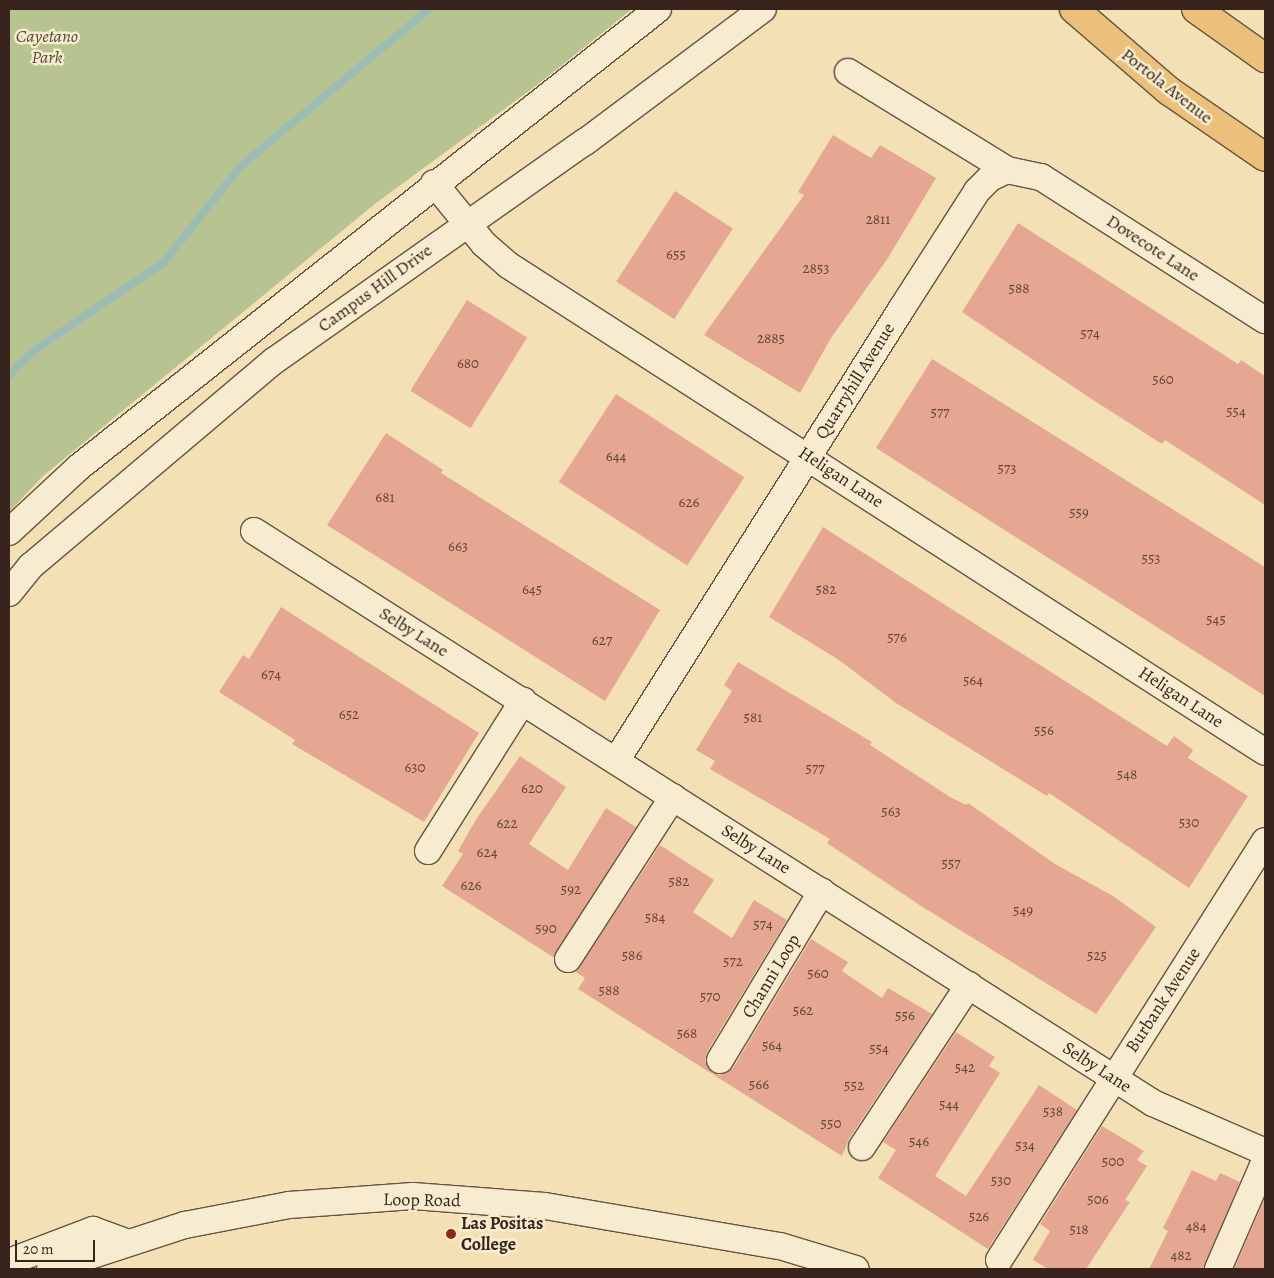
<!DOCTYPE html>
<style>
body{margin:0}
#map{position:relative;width:1274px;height:1278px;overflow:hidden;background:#f3e1b5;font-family:Alegreya,serif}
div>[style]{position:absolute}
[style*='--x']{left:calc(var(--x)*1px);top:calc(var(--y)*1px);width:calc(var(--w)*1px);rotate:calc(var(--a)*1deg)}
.green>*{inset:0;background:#b7c390}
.stream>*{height:8px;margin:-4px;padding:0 4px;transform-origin:4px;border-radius:4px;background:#9dbcb4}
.building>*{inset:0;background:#e6a792;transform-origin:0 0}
.roads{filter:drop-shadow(1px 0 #685343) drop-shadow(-1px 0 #685343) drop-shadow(0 1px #685343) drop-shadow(0 -1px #685343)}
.minor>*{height:26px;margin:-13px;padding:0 13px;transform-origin:13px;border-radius:13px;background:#f7eccf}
.major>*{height:28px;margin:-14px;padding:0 14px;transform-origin:14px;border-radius:14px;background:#eac07a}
.dots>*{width:14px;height:14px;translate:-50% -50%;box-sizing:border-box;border:2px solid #f7eccf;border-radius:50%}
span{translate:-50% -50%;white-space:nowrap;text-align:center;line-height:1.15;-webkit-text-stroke:5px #f7eccf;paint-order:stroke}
.number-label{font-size:15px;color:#64453a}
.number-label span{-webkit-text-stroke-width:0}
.park-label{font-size:18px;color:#584c3a;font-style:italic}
.street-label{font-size:18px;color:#39241d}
.poi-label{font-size:18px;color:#39241d;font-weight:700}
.left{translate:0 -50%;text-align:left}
.frame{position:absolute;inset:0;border:10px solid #39241d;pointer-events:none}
.scale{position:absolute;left:15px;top:1240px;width:80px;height:22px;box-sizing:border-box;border:2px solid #39241d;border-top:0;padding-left:6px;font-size:15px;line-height:18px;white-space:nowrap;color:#39241d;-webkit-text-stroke:4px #f7eccf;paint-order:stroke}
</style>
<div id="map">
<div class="green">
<div style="clip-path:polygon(9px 9px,632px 9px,537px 85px,376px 203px,43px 476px,9px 512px)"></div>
</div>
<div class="stream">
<div style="--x:9;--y:375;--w:36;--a:-44"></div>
<div style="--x:35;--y:350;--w:155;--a:-34.2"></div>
<div style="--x:163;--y:263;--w:124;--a:-51.2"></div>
<div style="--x:241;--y:166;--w:245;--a:-39.9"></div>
</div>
<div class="building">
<div style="clip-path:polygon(833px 135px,871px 158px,880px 145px,936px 178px,888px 258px,831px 338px,800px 393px,704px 335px,804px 195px,798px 192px)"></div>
<div style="left:675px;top:191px;width:69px;height:108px;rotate:33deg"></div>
<div style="clip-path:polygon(1018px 223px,1238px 364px,1241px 360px,1265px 376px,1265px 505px,1165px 440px,1162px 444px,1090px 398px,962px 312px)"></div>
<div style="left:467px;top:300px;width:71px;height:107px;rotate:32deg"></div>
<div style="clip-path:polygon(932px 359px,1265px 567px,1265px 696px,876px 448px)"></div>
<div style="left:616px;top:394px;width:153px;height:105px;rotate:33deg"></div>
<div style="clip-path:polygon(386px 433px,443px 470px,441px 473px,660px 610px,605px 701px,327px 525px)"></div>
<div style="clip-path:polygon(823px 527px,1167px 746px,1174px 736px,1193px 750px,1188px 758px,1248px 796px,1189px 888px,1049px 793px,1047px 796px,896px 703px,839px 660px,769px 617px)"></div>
<div style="clip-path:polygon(281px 607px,479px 733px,424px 822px,292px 744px,295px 740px,219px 692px,243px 655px,249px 659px)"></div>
<div style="clip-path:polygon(738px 662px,872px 742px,870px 745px,950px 797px,966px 805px,968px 803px,1055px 864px,1113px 896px,1156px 927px,1096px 1014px,921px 906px,827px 843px,830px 839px,710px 769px,715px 761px,696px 750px,732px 691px,724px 685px)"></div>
<div style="clip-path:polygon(520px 756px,566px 787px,529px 844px,568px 870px,606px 808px,636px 827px,553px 957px,442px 886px,463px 854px,458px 851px,475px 821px)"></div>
<div style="clip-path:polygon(660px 845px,714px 880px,693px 912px,732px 938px,754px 900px,787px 920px,707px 1052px,705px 1060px,712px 1073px,720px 1075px,733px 1068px,811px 939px,848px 962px,842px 971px,882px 998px,888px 988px,932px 1014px,849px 1139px,842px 1156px,578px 989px,585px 978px,576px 972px)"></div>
<div style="clip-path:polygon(956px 1032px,995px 1057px,989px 1066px,1000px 1073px,935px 1176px,966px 1196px,1039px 1085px,1077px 1110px,988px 1249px,878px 1178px,896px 1150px,883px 1142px)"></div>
<div style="clip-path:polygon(1102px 1126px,1144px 1151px,1137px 1160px,1147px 1166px,1125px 1200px,1130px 1202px,1086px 1269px,1048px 1269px,1033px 1260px,1050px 1231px,1040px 1224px)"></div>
<div style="clip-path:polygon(1192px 1170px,1216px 1181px,1220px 1173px,1240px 1182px,1203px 1269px,1149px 1269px,1168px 1231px,1163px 1228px)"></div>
<div style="clip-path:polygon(1265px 1198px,1265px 1269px,1234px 1269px)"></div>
</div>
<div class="roads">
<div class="minor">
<div style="--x:848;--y:72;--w:187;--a:31.6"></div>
<div style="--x:434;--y:183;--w:79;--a:50.7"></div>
<div style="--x:484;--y:244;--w:32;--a:41"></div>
<div style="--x:508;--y:265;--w:900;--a:32.75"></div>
<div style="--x:254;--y:531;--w:1066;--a:32.47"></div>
<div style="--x:1153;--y:1103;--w:122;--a:23.6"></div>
<div style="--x:9;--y:532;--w:96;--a:-42.9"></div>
<div style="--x:79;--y:467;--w:738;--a:-38.34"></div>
<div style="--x:9;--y:593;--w:35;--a:-51"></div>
<div style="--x:31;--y:566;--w:318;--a:-40.2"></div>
<div style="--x:274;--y:361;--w:380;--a:-35.2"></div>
<div style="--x:585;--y:142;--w:222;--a:-36.8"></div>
<div style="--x:616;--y:761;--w:536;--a:-57.73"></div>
<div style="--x:902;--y:308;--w:139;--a:-57.3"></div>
<div style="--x:977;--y:191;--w:18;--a:-45"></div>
<div style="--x:990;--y:178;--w:19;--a:-25"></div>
<div style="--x:1007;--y:170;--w:35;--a:12"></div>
<div style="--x:1041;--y:177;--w:266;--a:32.6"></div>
<div style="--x:428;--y:851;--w:178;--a:-57.7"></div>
<div style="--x:568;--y:959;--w:193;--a:-57.1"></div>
<div style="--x:720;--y:1060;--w:197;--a:-58.9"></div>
<div style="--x:862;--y:1147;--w:194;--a:-56.6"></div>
<div style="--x:999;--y:1260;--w:496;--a:-57.6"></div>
<div style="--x:9;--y:1262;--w:90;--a:-20.9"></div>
<div style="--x:93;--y:1230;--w:37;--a:20"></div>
<div style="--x:50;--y:1269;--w:142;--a:-18.1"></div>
<div style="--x:185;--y:1225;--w:106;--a:-10.9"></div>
<div style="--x:289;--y:1205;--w:124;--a:-4.2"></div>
<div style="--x:413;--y:1196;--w:132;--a:4.3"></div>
<div style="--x:545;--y:1206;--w:238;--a:9.7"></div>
<div style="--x:780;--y:1246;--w:79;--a:16.8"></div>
<div style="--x:1218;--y:1269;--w:118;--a:-66.5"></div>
</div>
<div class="major">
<div style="--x:1074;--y:9;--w:125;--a:40.8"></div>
<div style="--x:1169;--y:91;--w:116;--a:34.5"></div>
<div style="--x:1196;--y:9;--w:85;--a:35.4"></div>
</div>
</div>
<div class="dots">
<div style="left:451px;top:1234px;background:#8f2418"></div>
</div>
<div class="number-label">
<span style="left:878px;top:220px">2811</span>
<span style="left:676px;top:255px">655</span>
<span style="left:816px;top:269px">2853</span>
<span style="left:1019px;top:289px">588</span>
<span style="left:1090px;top:334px">574</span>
<span style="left:771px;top:339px">2885</span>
<span style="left:468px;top:364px">680</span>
<span style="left:1163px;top:380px">560</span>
<span style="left:1236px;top:412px">554</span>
<span style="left:940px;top:413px">577</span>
<span style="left:616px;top:457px">644</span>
<span style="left:1007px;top:469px">573</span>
<span style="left:385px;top:498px">681</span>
<span style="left:689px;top:503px">626</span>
<span style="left:1079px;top:513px">559</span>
<span style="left:458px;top:547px">663</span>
<span style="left:1151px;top:559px">553</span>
<span style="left:532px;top:590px">645</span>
<span style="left:826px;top:590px">582</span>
<span style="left:1216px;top:620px">545</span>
<span style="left:897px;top:638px">576</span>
<span style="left:602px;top:641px">627</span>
<span style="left:271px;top:675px">674</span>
<span style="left:973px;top:681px">564</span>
<span style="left:349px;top:715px">652</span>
<span style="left:753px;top:718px">581</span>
<span style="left:1044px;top:731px">556</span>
<span style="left:415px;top:768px">630</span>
<span style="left:815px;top:769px">577</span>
<span style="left:1127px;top:775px">548</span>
<span style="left:532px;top:789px">620</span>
<span style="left:891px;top:812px">563</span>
<span style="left:1189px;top:823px">530</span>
<span style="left:507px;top:824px">622</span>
<span style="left:487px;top:853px">624</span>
<span style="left:951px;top:864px">557</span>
<span style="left:679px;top:882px">582</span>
<span style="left:471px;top:886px">626</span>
<span style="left:571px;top:890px">592</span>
<span style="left:1023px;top:911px">549</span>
<span style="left:655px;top:918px">584</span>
<span style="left:763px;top:925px">574</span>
<span style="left:546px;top:929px">590</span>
<span style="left:632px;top:956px">586</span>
<span style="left:1097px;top:956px">525</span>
<span style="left:733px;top:962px">572</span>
<span style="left:818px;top:974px">560</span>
<span style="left:609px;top:991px">588</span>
<span style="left:710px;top:997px">570</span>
<span style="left:803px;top:1011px">562</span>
<span style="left:905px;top:1016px">556</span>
<span style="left:687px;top:1034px">568</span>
<span style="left:772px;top:1046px">564</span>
<span style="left:879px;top:1049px">554</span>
<span style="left:965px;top:1068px">542</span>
<span style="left:759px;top:1085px">566</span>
<span style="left:854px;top:1086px">552</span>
<span style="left:949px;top:1105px">544</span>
<span style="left:1053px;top:1112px">538</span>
<span style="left:831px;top:1124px">550</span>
<span style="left:919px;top:1142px">546</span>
<span style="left:1025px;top:1146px">534</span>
<span style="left:1113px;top:1162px">500</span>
<span style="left:1001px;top:1181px">530</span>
<span style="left:1098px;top:1200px">506</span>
<span style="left:979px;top:1217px">526</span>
<span style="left:1196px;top:1227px">484</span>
<span style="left:1079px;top:1230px">518</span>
<span style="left:1181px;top:1256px">482</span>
</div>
<div class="park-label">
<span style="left:47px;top:47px">Cayetano<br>Park</span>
</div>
<div class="street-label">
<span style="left:1167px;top:86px;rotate:38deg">Portola Avenue</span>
<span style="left:1153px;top:248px;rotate:33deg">Dovecote Lane</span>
<span style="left:375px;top:288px;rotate:-36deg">Campus Hill Drive</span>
<span style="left:855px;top:381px;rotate:-58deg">Quarryhill Avenue</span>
<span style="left:841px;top:477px;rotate:33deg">Heligan Lane</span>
<span style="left:414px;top:632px;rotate:32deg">Selby Lane</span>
<span style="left:1181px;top:697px;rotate:33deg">Heligan Lane</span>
<span style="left:756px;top:849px;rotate:32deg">Selby Lane</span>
<span style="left:771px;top:976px;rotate:-59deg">Channi Loop</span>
<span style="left:1163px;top:1000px;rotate:-57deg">Burbank Avenue</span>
<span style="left:1097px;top:1067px;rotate:33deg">Selby Lane</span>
<span style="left:422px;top:1200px;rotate:1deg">Loop Road</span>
</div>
<div class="poi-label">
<span class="left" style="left:461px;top:1234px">Las Positas<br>College</span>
</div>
<div class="frame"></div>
<div class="scale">20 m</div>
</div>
